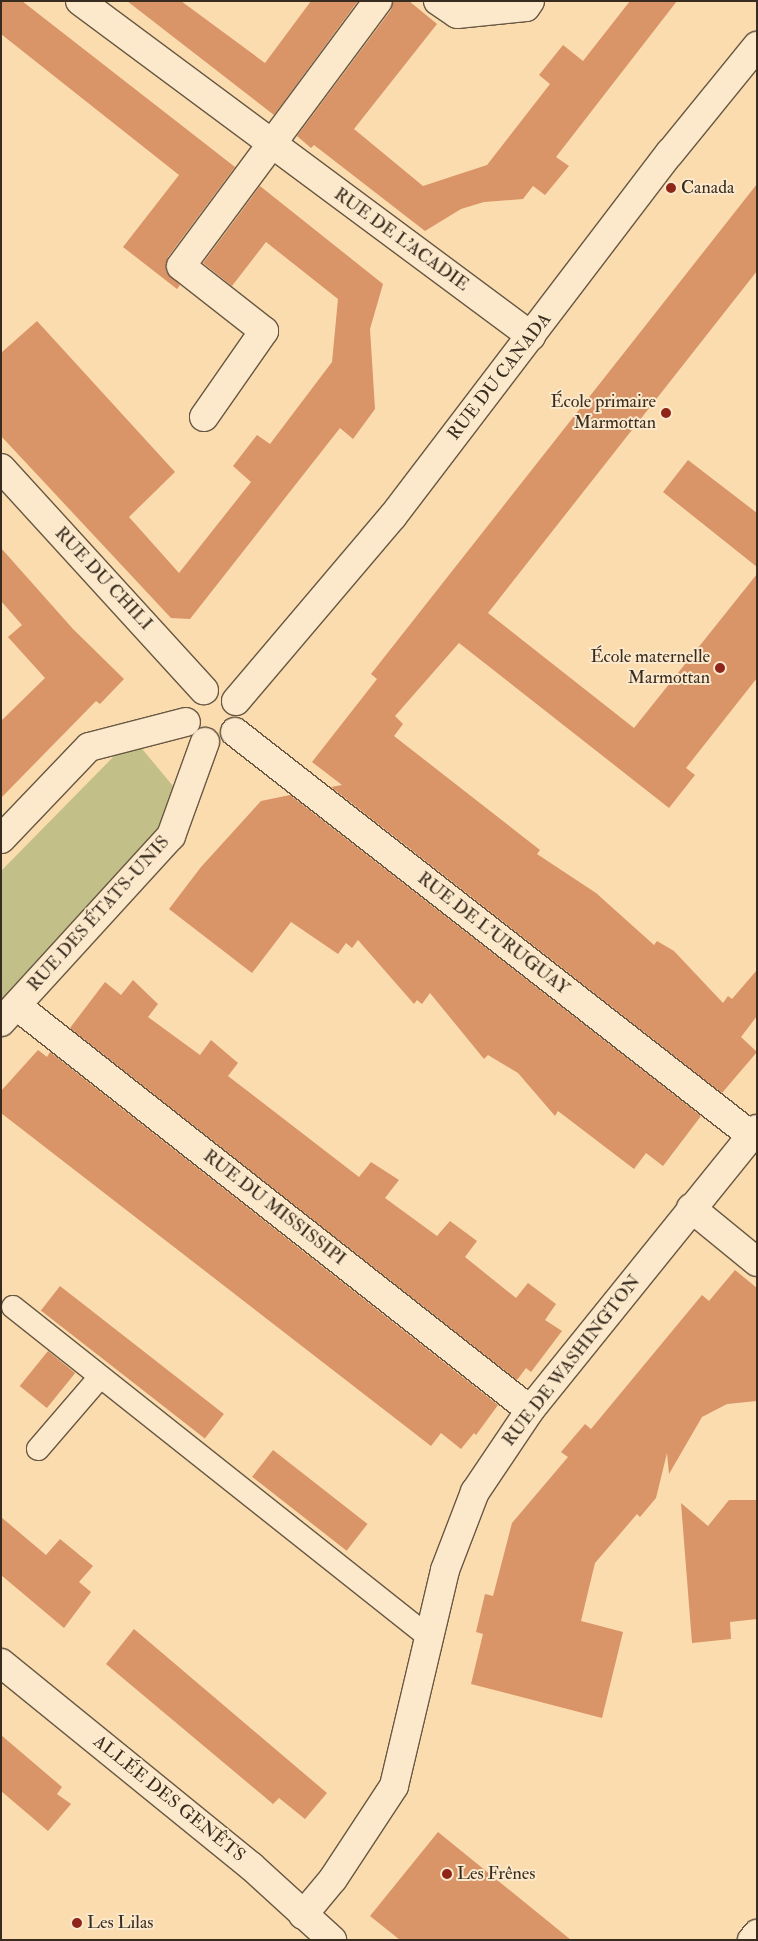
<!DOCTYPE html>
<meta charset="utf-8">
<style>
body{margin:0}
#map{position:relative;width:758px;height:1941px;overflow:hidden;background:#fbdcaf;font-family:"IM FELL Double Pica",serif}
div>[style]{position:absolute}
[style*='--x']{left:calc(var(--x)*1px);top:calc(var(--y)*1px);width:calc(var(--w)*1px);rotate:calc(var(--a)*1deg)}
.green>*{inset:0;background:#c2bf88}
.building>*{inset:0;background:#d99467;transform-origin:0 0}
.roads{filter:drop-shadow(1px 0 #685843) drop-shadow(-1px 0 #685843) drop-shadow(0 1px #685843) drop-shadow(0 -1px #685843)}
.lane>*{height:22px;margin:-11px;padding:0 11px;transform-origin:11px;border-radius:11px;background:#fce8cb}
.street>*{height:28px;margin:-14px;padding:0 14px;transform-origin:14px;border-radius:14px;background:#fce8cb}
.dots>*{width:14px;height:14px;translate:-50% -50%;box-sizing:border-box;border:2px solid #fce8cb;border-radius:50%}
span{translate:-50% -50%;white-space:nowrap;text-align:center;line-height:1.15;-webkit-text-stroke:4px #fce8cb;paint-order:stroke}
.poi-label{font-size:18px;color:#372c1f}
.left{translate:0 -50%;text-align:left}
.right{translate:-100% -50%;text-align:right}
.street-label{font-size:18px;color:#372c1f}
.frame{position:absolute;inset:0;border:2px solid #372c1f;pointer-events:none}
</style>
<div id="map">
<div class="green">
<div style="clip-path:polygon(138px 744px,178px 792px,159px 839px,1px 1011px,1px 871px,122px 748px)"></div>
</div>
<div class="building">
<div style="clip-path:polygon(1px 1px,22px 1px,235px 167px,168px 257px,166px 271px,180px 285px,177px 289px,123px 247px,179px 175px,1px 34px)"></div>
<div style="clip-path:polygon(127px 1px,181px 1px,265px 63px,311px 1px,358px 1px,274px 115px)"></div>
<div style="clip-path:polygon(393px 1px,409px 1px,437px 24px,354px 129px,423px 186px,487px 165px,550px 84px,539px 75px,563px 45px,583px 61px,630px 1px,677px 1px,556px 157px,569px 166px,545px 195px,533px 186px,523px 199px,484px 202px,461px 209px,425px 231px,314px 145px,311px 148px,297px 136px,391px 10px)"></div>
<div style="clip-path:polygon(757px 184px,757px 271px,488px 613px,634px 728px,757px 574px,757px 678px,686px 768px,695px 775px,669px 808px,459px 643px,395px 716px,403px 724px,394px 736px,540px 850px,537px 854px,596px 893px,654px 945px,657px 941px,674px 951px,723px 1003px,728px 996px,732px 999px,757px 970px,757px 1016px,741px 1037px,757px 1052px,722px 1093px,331px 787px,342px 785px,312px 762px,377px 679px,371px 674px)"></div>
<div style="clip-path:polygon(260px 186px,383px 284px,370px 329px,375px 409px,353px 439px,340px 428px,190px 619px,171px 618px,1px 436px,1px 353px,37px 321px,175px 472px,129px 517px,179px 573px,251px 482px,233px 466px,257px 435px,270px 444px,332px 362px,338px 299px,266px 242px,232px 286px,203px 263px)"></div>
<div style="clip-path:polygon(688px 460px,757px 513px,757px 567px,663px 492px)"></div>
<div style="clip-path:polygon(1px 548px,73px 629px,124px 679px,100px 704px,96px 701px,1px 798px,1px 721px,45px 678px,8px 637px,22px 625px,1px 601px)"></div>
<div style="clip-path:polygon(290px 795px,701px 1116px,663px 1166px,646px 1153px,634px 1169px,558px 1111px,555px 1116px,518px 1073px,488px 1055px,484px 1059px,430px 993px,422px 1004px,417px 1000px,414px 1004px,358px 940px,352px 948px,346px 943px,338px 954px,291px 922px,252px 973px,169px 909px,201px 867px,261px 801px)"></div>
<div style="clip-path:polygon(133px 980px,158px 1004px,148px 1017px,200px 1055px,211px 1040px,238px 1063px,228px 1076px,359px 1177px,371px 1162px,399px 1180px,385px 1198px,437px 1236px,450px 1221px,477px 1241px,465px 1257px,516px 1298px,528px 1283px,556px 1304px,545px 1320px,562px 1331px,531px 1372px,526px 1368px,517px 1380px,70px 1028px,105px 982px,121px 995px)"></div>
<div style="clip-path:polygon(38px 1050px,47px 1057px,50px 1052px,498px 1405px,476px 1435px,474px 1433px,461px 1449px,441px 1433px,431px 1446px,1px 1113px,1px 1091px)"></div>
<div style="clip-path:polygon(735px 1270px,757px 1288px,757px 1401px,727px 1404px,702px 1417px,669px 1474px,667px 1453px,656px 1498px,640px 1517px,637px 1514px,595px 1563px,581px 1621px,623px 1632px,602px 1718px,471px 1684px,483px 1634px,476px 1632px,485px 1594px,493px 1596px,512px 1523px,568px 1457px,561px 1452px,585px 1424px,591px 1429px,702px 1295px,709px 1301px)"></div>
<div style="left:60px;top:1286px;width:208px;height:31px;rotate:38deg"></div>
<div style="left:48px;top:1351px;width:35px;height:45px;rotate:39deg"></div>
<div style="left:273px;top:1450px;width:120px;height:34px;rotate:38deg"></div>
<div style="clip-path:polygon(729px 1500px,757px 1500px,757px 1619px,730px 1622px,731px 1639px,692px 1643px,681px 1503px,708px 1526px)"></div>
<div style="clip-path:polygon(1px 1517px,46px 1555px,60px 1539px,93px 1566px,79px 1582px,91px 1592px,64px 1628px,1px 1575px)"></div>
<div style="clip-path:polygon(134px 1629px,327px 1793px,305px 1819px,279px 1798px,273px 1804px,106px 1664px)"></div>
<div style="clip-path:polygon(1px 1735px,62px 1787px,57px 1794px,71px 1804px,48px 1831px,1px 1791px)"></div>
<div style="clip-path:polygon(438px 1832px,571px 1940px,400px 1940px,370px 1916px)"></div>
</div>
<div class="roads">
<div class="lane">
<div style="--x:13;--y:1307;--w:532;--a:38.44"></div>
<div style="--x:38;--y:1449;--w:94;--a:-49.3"></div>
</div>
<div class="street">
<div style="--x:80;--y:1;--w:562;--a:36.6"></div>
<div style="--x:438;--y:1;--w:23;--a:34"></div>
<div style="--x:457;--y:14;--w:69;--a:-5.8"></div>
<div style="--x:526;--y:7;--w:7;--a:-56"></div>
<div style="--x:204;--y:417;--w:105;--a:-55.1"></div>
<div style="--x:264;--y:331;--w:105;--a:-141.9"></div>
<div style="--x:181;--y:266;--w:330;--a:-53.4"></div>
<div style="--x:1;--y:468;--w:301;--a:47.6"></div>
<div style="--x:236;--y:701;--w:243;--a:-49.7"></div>
<div style="--x:393;--y:516;--w:457;--a:-52.7"></div>
<div style="--x:670;--y:153;--w:138;--a:-50.9"></div>
<div style="--x:235;--y:732;--w:656;--a:38.01"></div>
<div style="--x:1;--y:839;--w:127;--a:-46.3"></div>
<div style="--x:89;--y:747;--w:100;--a:-14.5"></div>
<div style="--x:17;--y:1006;--w:653;--a:38.22"></div>
<div style="--x:1;--y:1022;--w:252;--a:-47.6"></div>
<div style="--x:171;--y:836;--w:100;--a:-70.1"></div>
<div style="--x:691;--y:1208;--w:85;--a:39.3"></div>
<div style="--x:1;--y:1663;--w:322;--a:39.1"></div>
<div style="--x:251;--y:1866;--w:110;--a:42.4"></div>
<div style="--x:303;--y:1915;--w:47;--a:-50.2"></div>
<div style="--x:333;--y:1879;--w:111;--a:-56.7"></div>
<div style="--x:394;--y:1786;--w:222;--a:-76.7"></div>
<div style="--x:445;--y:1570;--w:84;--a:-69"></div>
<div style="--x:475;--y:1492;--w:99;--a:-56.1"></div>
<div style="--x:530;--y:1410;--w:361;--a:-51.1"></div>
<div style="--x:752;--y:1940;--w:8;--a:-50"></div>
</div>
</div>
<div class="dots">
<div style="left:671px;top:188px;background:#8f2418"></div>
<div style="left:666px;top:413px;background:#8f2418"></div>
<div style="left:720px;top:668px;background:#8f2418"></div>
<div style="left:447px;top:1874px;background:#8f2418"></div>
<div style="left:77px;top:1923px;background:#8f2418"></div>
</div>
<div class="poi-label">
<span class="left" style="left:681px;top:188px">Canada</span>
<span class="right" style="left:656px;top:413px">École primaire<br>Marmottan</span>
<span class="right" style="left:710px;top:668px">École maternelle<br>Marmottan</span>
<span class="left" style="left:457px;top:1874px">Les Frênes</span>
<span class="left" style="left:87px;top:1923px">Les Lilas</span>
</div>
<div class="street-label">
<span style="left:401px;top:240px;rotate:36deg">RUE DE L'ACADIE</span>
<span style="left:500px;top:377px;rotate:-52deg">RUE DU CANADA</span>
<span style="left:103px;top:579px;rotate:47deg">RUE DU CHILI</span>
<span style="left:99px;top:914px;rotate:-48deg">RUE DES ÉTATS-UNIS</span>
<span style="left:493px;top:934px;rotate:38deg">RUE DE L'URUGUAY</span>
<span style="left:274px;top:1208px;rotate:38deg">RUE DU MISSISSIPI</span>
<span style="left:572px;top:1361px;rotate:-52deg">RUE DE WASHINGTON</span>
<span style="left:169px;top:1799px;rotate:39deg">ALLÉE DES GENÊTS</span>
</div>
<div class="frame"></div>
</div>
